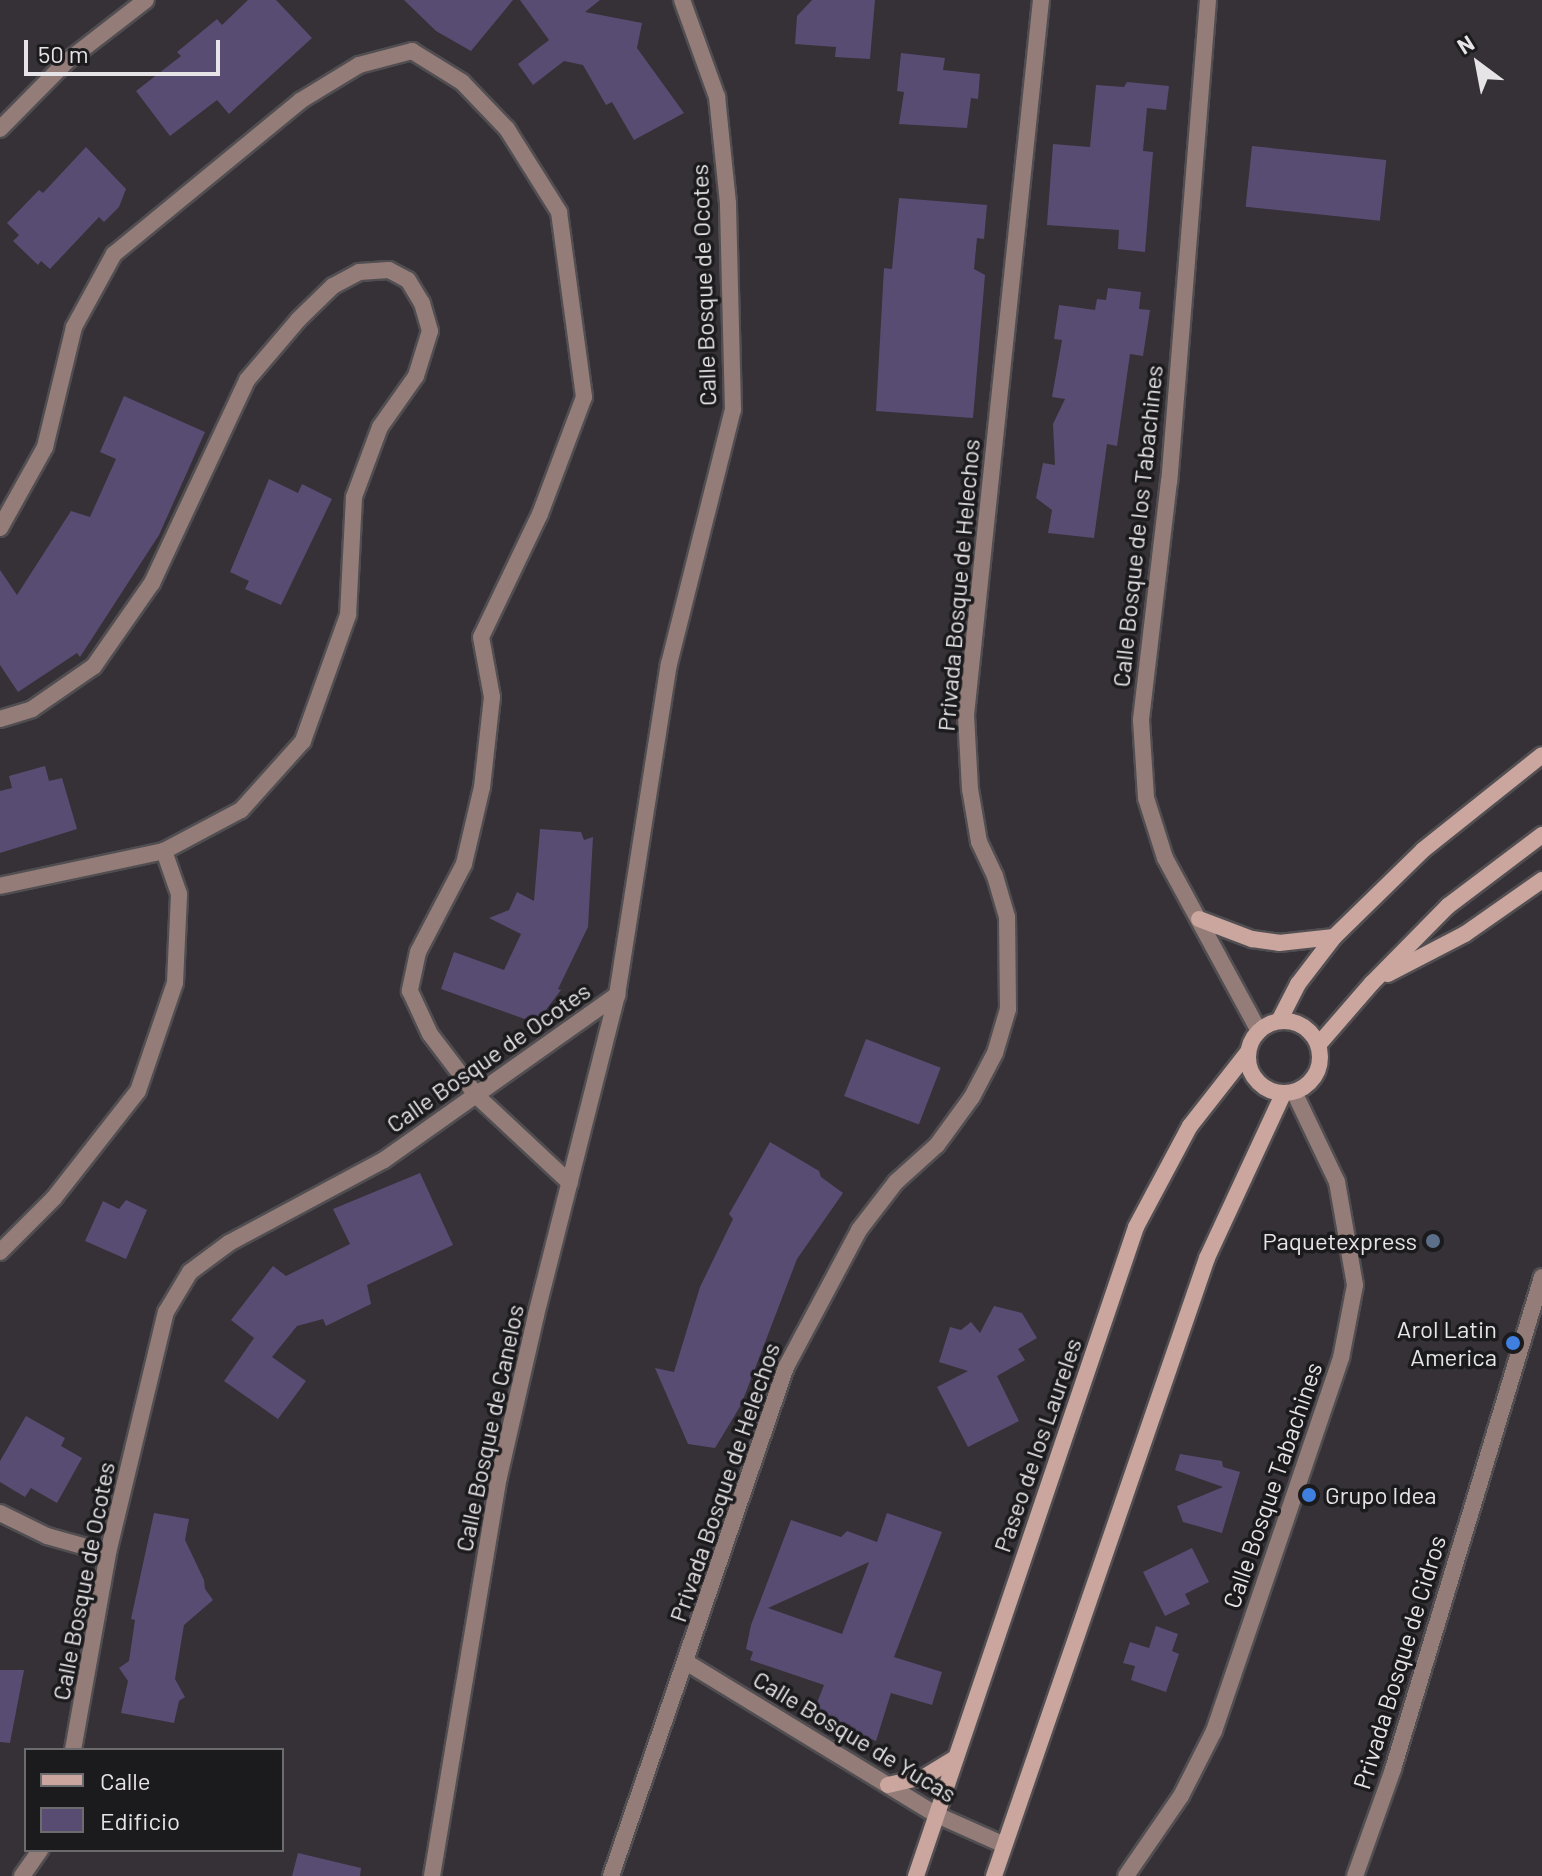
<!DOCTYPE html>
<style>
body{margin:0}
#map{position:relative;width:1542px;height:1876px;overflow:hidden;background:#353136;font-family:Barlow,sans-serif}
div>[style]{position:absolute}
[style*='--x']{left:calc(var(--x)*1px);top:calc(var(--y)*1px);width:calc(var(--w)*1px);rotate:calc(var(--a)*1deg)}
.building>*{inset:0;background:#594c73;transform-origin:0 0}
.roads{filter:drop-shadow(2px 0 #514e52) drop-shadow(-2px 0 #514e52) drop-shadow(0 2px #514e52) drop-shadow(0 -2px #514e52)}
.street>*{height:16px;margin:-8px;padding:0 8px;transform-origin:8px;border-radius:8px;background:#947d78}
.secondary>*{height:16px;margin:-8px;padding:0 8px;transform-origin:8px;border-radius:8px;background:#caa69f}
.secondary>.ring{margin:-8px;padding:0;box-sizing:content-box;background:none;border:16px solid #caa69f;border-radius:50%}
.dots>*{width:22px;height:22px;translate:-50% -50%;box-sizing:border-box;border:4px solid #1b1a1c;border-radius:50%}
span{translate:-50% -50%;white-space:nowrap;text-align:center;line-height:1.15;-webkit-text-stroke:7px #1b1a1c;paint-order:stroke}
.street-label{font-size:24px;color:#e6e4e7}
.poi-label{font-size:24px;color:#e6e4e7}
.right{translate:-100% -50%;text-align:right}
.left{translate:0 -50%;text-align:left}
.legend{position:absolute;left:24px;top:1748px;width:260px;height:104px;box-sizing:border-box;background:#1b1a1c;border:2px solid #6c6b6d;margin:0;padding:10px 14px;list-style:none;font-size:24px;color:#e6e4e7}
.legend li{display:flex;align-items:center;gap:16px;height:40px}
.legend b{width:40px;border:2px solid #6c6b6d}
.north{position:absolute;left:1438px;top:24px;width:80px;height:80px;-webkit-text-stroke:6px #1b1a1c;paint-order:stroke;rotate:328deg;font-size:22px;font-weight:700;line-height:32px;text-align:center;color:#e6e4e7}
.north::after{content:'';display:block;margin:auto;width:28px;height:36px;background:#e6e4e7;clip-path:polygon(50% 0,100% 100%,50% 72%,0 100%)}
.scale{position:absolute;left:24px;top:40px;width:196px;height:36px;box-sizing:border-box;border:4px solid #e6e4e7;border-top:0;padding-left:10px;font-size:24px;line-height:28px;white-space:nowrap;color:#e6e4e7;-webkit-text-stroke:6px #1b1a1c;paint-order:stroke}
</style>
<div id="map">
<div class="building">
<div style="clip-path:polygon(248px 0,276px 0,312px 38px,229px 114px,217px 100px,170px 136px,136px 91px,181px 56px,177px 52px,217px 19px,222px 25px)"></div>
<div style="clip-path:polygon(404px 0,513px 0,471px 51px,436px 31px)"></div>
<div style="clip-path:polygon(520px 0,600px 0,585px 12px,642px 23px,637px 48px,684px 113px,634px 140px,612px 102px,606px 105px,583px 65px,564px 61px,533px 85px,518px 64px,549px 40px)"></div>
<div style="clip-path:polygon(812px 0,875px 0,870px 59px,835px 57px,836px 47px,795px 44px,797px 16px)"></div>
<div style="clip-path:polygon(901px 53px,945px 58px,943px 70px,980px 74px,978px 99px,971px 98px,967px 128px,899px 124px,904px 92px,897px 91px)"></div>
<div style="clip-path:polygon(1127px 82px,1169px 86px,1166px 110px,1147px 108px,1143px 151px,1153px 152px,1145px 252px,1118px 249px,1119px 230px,1047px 225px,1053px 144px,1090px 147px,1096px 85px,1124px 87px)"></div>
<div style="left:1252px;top:146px;width:135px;height:61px;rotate:6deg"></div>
<div style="clip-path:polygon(86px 147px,126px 189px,119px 207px,104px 222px,99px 217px,50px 269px,41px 261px,38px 265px,13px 241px,19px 235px,7px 223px,39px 190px,43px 193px)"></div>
<div style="clip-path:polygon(899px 198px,987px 205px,984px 239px,977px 238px,974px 269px,985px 275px,973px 418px,876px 411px,884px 268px,892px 269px)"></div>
<div style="clip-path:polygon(1108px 288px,1141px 292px,1139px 309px,1150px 310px,1143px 356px,1130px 354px,1117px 446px,1107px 444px,1094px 538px,1048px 533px,1052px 510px,1036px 498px,1043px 463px,1055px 465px,1053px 424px,1065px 399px,1052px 397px,1062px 340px,1054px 339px,1059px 305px,1095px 310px,1097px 299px,1106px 300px)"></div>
<div style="clip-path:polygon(124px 396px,205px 432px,159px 535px,80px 657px,77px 653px,18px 692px,0 665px,0 570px,17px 595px,71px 511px,90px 517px,116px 459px,100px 452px)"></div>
<div style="clip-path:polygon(269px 479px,298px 493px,302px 484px,332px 499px,281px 605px,245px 589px,249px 581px,230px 572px)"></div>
<div style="clip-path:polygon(45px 766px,49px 781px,62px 778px,77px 829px,0 853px,0 791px,12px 788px,9px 776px)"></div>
<div style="clip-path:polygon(540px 829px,581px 832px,584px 840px,593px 837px,588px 927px,558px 989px,561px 990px,536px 1023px,441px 989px,454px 952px,504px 970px,521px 934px,489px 918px,509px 910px,517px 892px,534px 901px)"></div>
<div style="left:866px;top:1039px;width:80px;height:61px;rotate:21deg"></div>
<div style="clip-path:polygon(770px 1142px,819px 1171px,821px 1177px,843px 1193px,797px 1259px,741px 1405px,715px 1448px,688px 1444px,655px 1368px,674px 1372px,700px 1287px,733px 1219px,729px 1214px)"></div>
<div style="clip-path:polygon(420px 1173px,453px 1245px,367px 1285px,371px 1304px,326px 1326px,323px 1319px,297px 1326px,272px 1357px,306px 1381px,278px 1419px,224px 1381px,254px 1338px,231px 1320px,273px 1266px,286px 1276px,350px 1244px,333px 1209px)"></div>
<div style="clip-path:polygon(126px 1200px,147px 1210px,126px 1259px,85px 1241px,103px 1201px,119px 1209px)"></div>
<div style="clip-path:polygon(994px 1306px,1022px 1313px,1037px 1338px,1018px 1349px,1025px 1360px,997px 1376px,1019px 1421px,968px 1447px,937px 1387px,968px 1371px,939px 1362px,950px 1327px,961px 1330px,971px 1322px,980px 1333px)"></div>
<div style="clip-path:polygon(26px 1416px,65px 1438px,61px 1446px,82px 1458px,57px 1503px,31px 1488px,25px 1497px,0 1482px,0 1461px)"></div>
<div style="clip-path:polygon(1180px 1454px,1222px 1461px,1223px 1467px,1240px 1472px,1222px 1533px,1183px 1522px,1177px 1506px,1223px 1487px,1175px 1470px)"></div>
<div style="clip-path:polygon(154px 1513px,189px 1519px,185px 1540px,204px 1580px,205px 1589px,213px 1600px,184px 1625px,175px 1679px,185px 1697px,179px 1701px,174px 1723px,121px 1713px,128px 1681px,119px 1668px,129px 1661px,135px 1620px,131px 1619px)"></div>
<div style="clip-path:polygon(evenodd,887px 1513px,942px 1532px,894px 1657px,942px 1672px,932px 1705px,891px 1693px,876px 1741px,812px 1716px,824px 1685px,750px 1660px,753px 1652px,746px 1649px,751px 1625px,791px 1520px,841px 1537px,847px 1531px,877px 1542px,887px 1513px,869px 1562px,842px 1634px,768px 1608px,869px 1562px)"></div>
<div style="clip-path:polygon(1192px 1548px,1209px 1582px,1185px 1594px,1190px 1604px,1165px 1616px,1143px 1572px)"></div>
<div style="clip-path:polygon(1156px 1626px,1178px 1634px,1172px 1651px,1179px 1654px,1166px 1692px,1131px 1680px,1135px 1666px,1123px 1663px,1130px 1642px,1149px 1648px)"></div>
<div style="clip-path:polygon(0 1670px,24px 1670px,10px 1743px,0 1742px)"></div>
<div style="clip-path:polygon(298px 1853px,361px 1868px,360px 1876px,292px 1876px)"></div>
</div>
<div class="roads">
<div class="street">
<div style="--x:1208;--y:0;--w:483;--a:94.6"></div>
<div style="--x:1169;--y:481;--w:241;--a:96.7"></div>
<div style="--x:1141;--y:720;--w:78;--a:86.3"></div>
<div style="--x:1146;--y:798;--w:63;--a:72.4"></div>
<div style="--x:1165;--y:858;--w:197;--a:61.5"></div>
<div style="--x:0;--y:129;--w:94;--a:-45.4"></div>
<div style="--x:66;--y:62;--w:101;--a:-37.8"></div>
<div style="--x:0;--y:528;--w:93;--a:-60.9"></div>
<div style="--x:45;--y:447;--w:123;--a:-76.4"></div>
<div style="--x:74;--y:327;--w:83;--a:-61.3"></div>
<div style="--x:114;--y:254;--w:241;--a:-39.4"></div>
<div style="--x:300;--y:101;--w:69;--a:-31.4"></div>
<div style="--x:359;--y:65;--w:55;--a:-14.8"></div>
<div style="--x:412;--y:51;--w:59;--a:31.8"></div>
<div style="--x:462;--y:82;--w:65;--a:46.2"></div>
<div style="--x:507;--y:129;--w:98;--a:57.9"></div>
<div style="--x:559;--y:212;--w:187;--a:82.3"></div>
<div style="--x:584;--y:397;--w:125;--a:110.6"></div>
<div style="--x:540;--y:514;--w:136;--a:115.6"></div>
<div style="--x:481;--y:637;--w:61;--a:79.6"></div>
<div style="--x:492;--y:697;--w:91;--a:96.3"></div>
<div style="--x:482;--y:787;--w:79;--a:103.2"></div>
<div style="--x:464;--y:864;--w:99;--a:117.6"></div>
<div style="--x:418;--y:952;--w:40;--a:102"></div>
<div style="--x:410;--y:991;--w:47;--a:65.1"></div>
<div style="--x:430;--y:1034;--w:78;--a:52.8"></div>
<div style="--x:477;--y:1096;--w:127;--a:43.1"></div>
<div style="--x:0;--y:719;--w:34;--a:-17"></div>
<div style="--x:32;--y:709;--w:75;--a:-34.7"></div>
<div style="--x:94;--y:666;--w:101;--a:-55.1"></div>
<div style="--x:152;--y:583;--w:224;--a:-64.9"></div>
<div style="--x:247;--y:380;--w:79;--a:-49.6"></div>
<div style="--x:298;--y:320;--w:49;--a:-44.2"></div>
<div style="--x:333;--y:286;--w:30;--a:-28"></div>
<div style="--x:359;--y:272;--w:30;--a:-4"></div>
<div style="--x:389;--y:270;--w:21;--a:28"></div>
<div style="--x:408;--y:280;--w:27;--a:59"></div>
<div style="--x:422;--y:303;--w:29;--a:74"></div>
<div style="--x:430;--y:331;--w:47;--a:107.3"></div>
<div style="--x:416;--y:376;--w:62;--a:125.2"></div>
<div style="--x:380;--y:427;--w:75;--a:110.4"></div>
<div style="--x:354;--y:497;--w:118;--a:92.9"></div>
<div style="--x:348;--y:615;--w:134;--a:109.7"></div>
<div style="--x:303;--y:741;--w:93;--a:131.9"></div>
<div style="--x:241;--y:810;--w:87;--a:152"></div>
<div style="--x:164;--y:851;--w:168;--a:168"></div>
<div style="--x:0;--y:1252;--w:76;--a:-45"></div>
<div style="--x:54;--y:1198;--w:136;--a:-51.9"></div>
<div style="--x:138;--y:1091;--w:114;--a:-71.1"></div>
<div style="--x:175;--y:983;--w:89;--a:-87.4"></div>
<div style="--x:179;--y:894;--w:46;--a:-109.2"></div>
<div style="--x:0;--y:1513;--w:52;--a:26.1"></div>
<div style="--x:47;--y:1536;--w:63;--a:15.6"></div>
<div style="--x:686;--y:1662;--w:294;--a:31.4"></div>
<div style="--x:937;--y:1815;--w:71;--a:24"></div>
<div style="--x:73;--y:1750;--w:200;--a:-79.9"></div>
<div style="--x:108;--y:1553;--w:248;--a:-76.5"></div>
<div style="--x:166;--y:1312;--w:47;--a:-59"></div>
<div style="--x:190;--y:1272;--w:49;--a:-36.6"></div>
<div style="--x:229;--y:1243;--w:176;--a:-28.2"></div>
<div style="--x:384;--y:1160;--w:286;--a:-35.3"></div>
<div style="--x:617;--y:995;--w:335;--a:-81.1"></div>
<div style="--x:669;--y:664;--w:262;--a:-75.9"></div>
<div style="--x:733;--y:410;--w:207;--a:-91.4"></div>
<div style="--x:728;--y:203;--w:107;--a:-95.9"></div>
<div style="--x:717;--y:97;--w:103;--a:-109.8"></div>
<div style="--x:22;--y:1876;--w:32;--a:-55"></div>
<div style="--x:432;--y:1876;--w:405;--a:-80.5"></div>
<div style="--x:499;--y:1477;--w:166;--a:-77.1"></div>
<div style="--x:536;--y:1315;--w:330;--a:-75.8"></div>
<div style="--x:611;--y:1876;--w:538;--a:-71.03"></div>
<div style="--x:786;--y:1367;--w:155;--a:-61.9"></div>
<div style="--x:859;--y:1230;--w:61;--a:-52.4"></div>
<div style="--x:896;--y:1182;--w:55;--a:-42.1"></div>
<div style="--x:937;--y:1145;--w:59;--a:-53.9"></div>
<div style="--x:972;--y:1097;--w:50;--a:-62.4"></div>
<div style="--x:995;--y:1053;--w:46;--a:-73.5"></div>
<div style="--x:1008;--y:1009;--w:92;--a:-90.6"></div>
<div style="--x:1007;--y:917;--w:43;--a:-106.3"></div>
<div style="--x:995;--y:876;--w:38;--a:-115"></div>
<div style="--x:979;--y:842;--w:54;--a:-99.6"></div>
<div style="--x:970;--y:789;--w:74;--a:-93.1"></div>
<div style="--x:966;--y:715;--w:719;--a:-84.01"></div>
<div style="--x:1126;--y:1876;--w:97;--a:-55.5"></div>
<div style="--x:1181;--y:1796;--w:73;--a:-63.1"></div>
<div style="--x:1214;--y:1731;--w:394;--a:-71.2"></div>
<div style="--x:1341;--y:1358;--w:74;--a:-79.1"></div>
<div style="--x:1355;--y:1285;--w:105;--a:-99.9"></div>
<div style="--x:1337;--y:1182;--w:100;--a:-115.5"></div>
<div style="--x:1355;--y:1876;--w:114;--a:-70.4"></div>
<div style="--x:1393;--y:1769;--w:514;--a:-73.15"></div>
</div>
<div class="secondary">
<div style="--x:1199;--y:919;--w:57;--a:20.7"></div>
<div style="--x:1252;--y:939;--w:27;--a:8"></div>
<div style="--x:1279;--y:943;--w:55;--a:-6.2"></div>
<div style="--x:1388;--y:974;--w:87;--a:-27.5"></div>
<div style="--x:1465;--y:934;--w:94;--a:-35"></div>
<div class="ring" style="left:1248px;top:1021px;width:56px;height:56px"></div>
<div style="--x:1279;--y:1021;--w:42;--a:-62.8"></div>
<div style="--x:1298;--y:984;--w:59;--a:-52.5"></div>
<div style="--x:1334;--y:937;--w:124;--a:-44.3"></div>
<div style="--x:1423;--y:850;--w:152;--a:-38.6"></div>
<div style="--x:1319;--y:1044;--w:81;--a:-49"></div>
<div style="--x:1372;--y:983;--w:108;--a:-45.4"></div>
<div style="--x:1448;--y:906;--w:118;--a:-37.1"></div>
<div style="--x:888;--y:1785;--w:37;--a:-13"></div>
<div style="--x:924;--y:1777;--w:37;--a:-31"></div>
<div style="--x:916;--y:1876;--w:685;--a:-71.27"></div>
<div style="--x:1136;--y:1227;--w:115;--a:-61.9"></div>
<div style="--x:1190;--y:1126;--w:94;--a:-51.9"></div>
<div style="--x:994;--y:1876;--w:654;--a:-70.98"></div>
<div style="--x:1207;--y:1258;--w:181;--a:-65.1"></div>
</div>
</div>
<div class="dots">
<div style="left:1433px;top:1241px;background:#5c6f8a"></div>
<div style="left:1513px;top:1343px;background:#3f7fe0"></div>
<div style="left:1309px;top:1495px;background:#3f7fe0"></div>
</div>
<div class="street-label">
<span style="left:703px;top:285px;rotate:-92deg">Calle Bosque de Ocotes</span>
<span style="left:1137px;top:526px;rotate:-84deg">Calle Bosque de los Tabachines</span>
<span style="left:958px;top:585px;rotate:-85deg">Privada Bosque de Helechos</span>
<span style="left:488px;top:1057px;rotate:-35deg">Calle Bosque de Ocotes</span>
<span style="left:489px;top:1428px;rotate:-78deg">Calle Bosque de Canelos</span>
<span style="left:1037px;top:1445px;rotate:-71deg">Paseo de los Laureles</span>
<span style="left:724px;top:1482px;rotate:-71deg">Privada Bosque de Helechos</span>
<span style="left:1272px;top:1485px;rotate:-71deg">Calle Bosque Tabachines</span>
<span style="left:83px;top:1581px;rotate:-79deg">Calle Bosque de Ocotes</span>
<span style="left:1399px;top:1662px;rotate:-73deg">Privada Bosque de Cidros</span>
<span style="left:855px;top:1736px;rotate:31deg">Calle Bosque de Yucas</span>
</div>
<div class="poi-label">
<span class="right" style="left:1417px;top:1241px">Paquetexpress</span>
<span class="right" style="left:1497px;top:1343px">Arol Latin<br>America</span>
<span class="left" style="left:1325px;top:1495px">Grupo Idea</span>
</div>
<ul class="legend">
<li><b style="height:10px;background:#caa69f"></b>Calle</li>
<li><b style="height:22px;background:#594c73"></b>Edificio</li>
</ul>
<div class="north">N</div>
<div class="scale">50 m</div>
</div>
